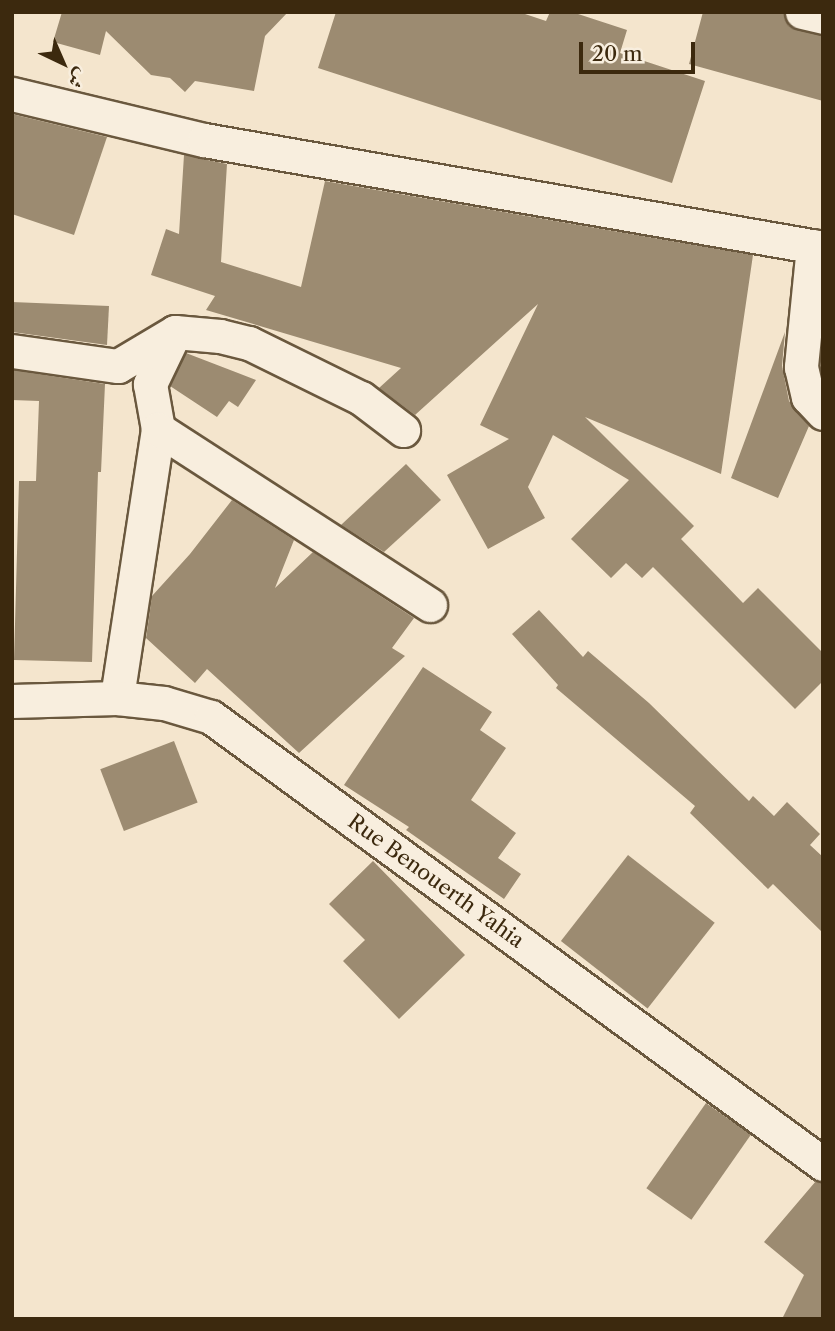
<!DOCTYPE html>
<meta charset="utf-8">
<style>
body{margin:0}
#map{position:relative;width:835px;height:1331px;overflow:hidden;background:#f4e5cd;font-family:"Libre Caslon Text",Amiri,serif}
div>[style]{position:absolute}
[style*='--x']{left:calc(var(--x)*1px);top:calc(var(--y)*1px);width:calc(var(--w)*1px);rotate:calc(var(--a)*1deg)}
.building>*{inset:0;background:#9c8b71;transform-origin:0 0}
.roads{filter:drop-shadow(2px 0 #6a583e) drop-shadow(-2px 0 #6a583e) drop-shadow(0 2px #6a583e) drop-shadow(0 -2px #6a583e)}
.street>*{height:33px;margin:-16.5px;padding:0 16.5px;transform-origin:16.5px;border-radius:16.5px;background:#f8eede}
span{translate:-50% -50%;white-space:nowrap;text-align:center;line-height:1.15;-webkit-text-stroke:5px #f8eede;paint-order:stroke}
.street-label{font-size:21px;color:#3c290e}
.frame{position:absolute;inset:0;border:14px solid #3c290e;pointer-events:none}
.north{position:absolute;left:28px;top:28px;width:70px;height:70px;-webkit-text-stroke:5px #f8eede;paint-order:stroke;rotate:136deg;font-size:19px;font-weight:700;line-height:28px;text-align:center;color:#3c290e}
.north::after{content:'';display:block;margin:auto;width:24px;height:32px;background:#3c290e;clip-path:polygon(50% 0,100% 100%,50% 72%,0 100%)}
.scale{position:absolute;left:579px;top:42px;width:116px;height:32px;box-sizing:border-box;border:4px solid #3c290e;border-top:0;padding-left:9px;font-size:21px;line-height:24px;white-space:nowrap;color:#3c290e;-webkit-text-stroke:5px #f8eede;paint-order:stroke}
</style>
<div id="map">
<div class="building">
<div style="clip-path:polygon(62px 12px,288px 12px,265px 36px,254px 91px,195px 81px,185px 92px,170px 78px,151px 75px,106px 31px,100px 55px,53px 42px)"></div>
<div style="clip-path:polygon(336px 12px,519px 12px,546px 21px,550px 12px,572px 12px,627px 30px,620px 53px,705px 81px,672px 183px,318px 68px)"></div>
<div style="clip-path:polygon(703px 12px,783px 12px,789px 26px,823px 36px,823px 101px,689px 64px)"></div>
<div style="clip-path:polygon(12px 114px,107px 137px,74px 235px,12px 214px)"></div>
<div style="clip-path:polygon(184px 155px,227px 164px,221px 262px,301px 287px,325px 181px,753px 255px,721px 474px,585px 417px,694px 526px,681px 539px,743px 603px,758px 588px,823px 653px,823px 681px,795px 709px,653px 567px,642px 578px,626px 563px,611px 578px,571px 539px,629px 480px,553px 435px,528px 487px,545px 518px,488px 549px,447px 475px,509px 439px,480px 425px,538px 304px,415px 415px,379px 388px,401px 368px,206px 310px,215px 296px,151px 275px,166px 229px,179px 234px)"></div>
<div style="clip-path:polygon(12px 302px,109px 306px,107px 345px,12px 332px)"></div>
<div style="clip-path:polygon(785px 332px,782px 366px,789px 401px,809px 426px,778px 498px,731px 478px)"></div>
<div style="clip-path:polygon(186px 353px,238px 373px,256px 380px,238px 407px,229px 401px,217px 417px,170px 386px)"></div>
<div style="clip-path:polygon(12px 370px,105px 384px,101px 472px,98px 472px,92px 662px,14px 660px,19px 481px,36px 481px,39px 401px,12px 400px)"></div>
<div style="clip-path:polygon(406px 464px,441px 500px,384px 552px,341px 525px)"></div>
<div style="clip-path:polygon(232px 500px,294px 540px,275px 588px,313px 552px,414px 618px,392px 648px,405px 656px,299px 753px,207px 669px,195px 683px,146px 638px,152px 596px,190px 554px)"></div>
<div style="clip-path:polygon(539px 610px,583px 657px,588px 651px,649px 703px,749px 801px,753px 796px,774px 816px,787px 802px,820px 834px,810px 845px,823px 857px,823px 933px,773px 884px,768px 889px,690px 813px,695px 806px,556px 688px,558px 685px,512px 634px)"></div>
<div style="clip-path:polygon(423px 667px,492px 712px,480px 730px,506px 748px,471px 800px,516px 833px,498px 858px,521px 874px,504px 899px,406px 830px,409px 827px,344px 785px)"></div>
<div style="left:174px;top:741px;width:66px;height:79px;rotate:69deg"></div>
<div style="left:628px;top:855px;width:110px;height:109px;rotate:38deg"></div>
<div style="clip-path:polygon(373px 861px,465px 955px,399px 1019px,343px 961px,365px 940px,329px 904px)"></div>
<div style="left:706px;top:1103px;width:55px;height:104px;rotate:35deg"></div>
<div style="clip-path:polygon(816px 1181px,823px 1183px,823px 1319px,782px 1319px,804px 1275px,764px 1242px)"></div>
</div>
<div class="roads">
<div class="street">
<div style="--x:802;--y:12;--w:22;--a:13"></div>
<div style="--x:12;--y:94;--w:197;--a:13.5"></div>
<div style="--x:204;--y:140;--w:628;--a:9.9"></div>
<div style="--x:813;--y:246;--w:122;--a:95.7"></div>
<div style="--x:801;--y:367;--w:31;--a:77"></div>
<div style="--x:808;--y:397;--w:22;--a:47"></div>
<div style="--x:175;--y:332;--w:45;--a:5.1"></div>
<div style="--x:220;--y:336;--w:30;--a:14"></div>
<div style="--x:249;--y:343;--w:125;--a:26.2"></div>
<div style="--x:361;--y:398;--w:53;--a:37.3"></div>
<div style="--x:12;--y:351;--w:107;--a:8.1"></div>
<div style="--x:118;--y:366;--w:66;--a:-30.8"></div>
<div style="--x:175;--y:332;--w:58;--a:115.7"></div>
<div style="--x:150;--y:384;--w:46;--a:79.9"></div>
<div style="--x:158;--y:429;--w:272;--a:98.7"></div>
<div style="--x:158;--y:429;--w:324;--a:32.9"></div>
<div style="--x:12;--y:701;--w:105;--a:-1.6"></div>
<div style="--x:117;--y:698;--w:47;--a:6.1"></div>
<div style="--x:164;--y:703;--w:49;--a:16.6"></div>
<div style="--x:211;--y:717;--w:758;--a:36.14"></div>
</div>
</div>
<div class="street-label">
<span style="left:436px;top:881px;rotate:36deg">Rue Benouerth Yahia</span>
</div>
<div class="frame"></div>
<div class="north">ش</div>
<div class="scale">20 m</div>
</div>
